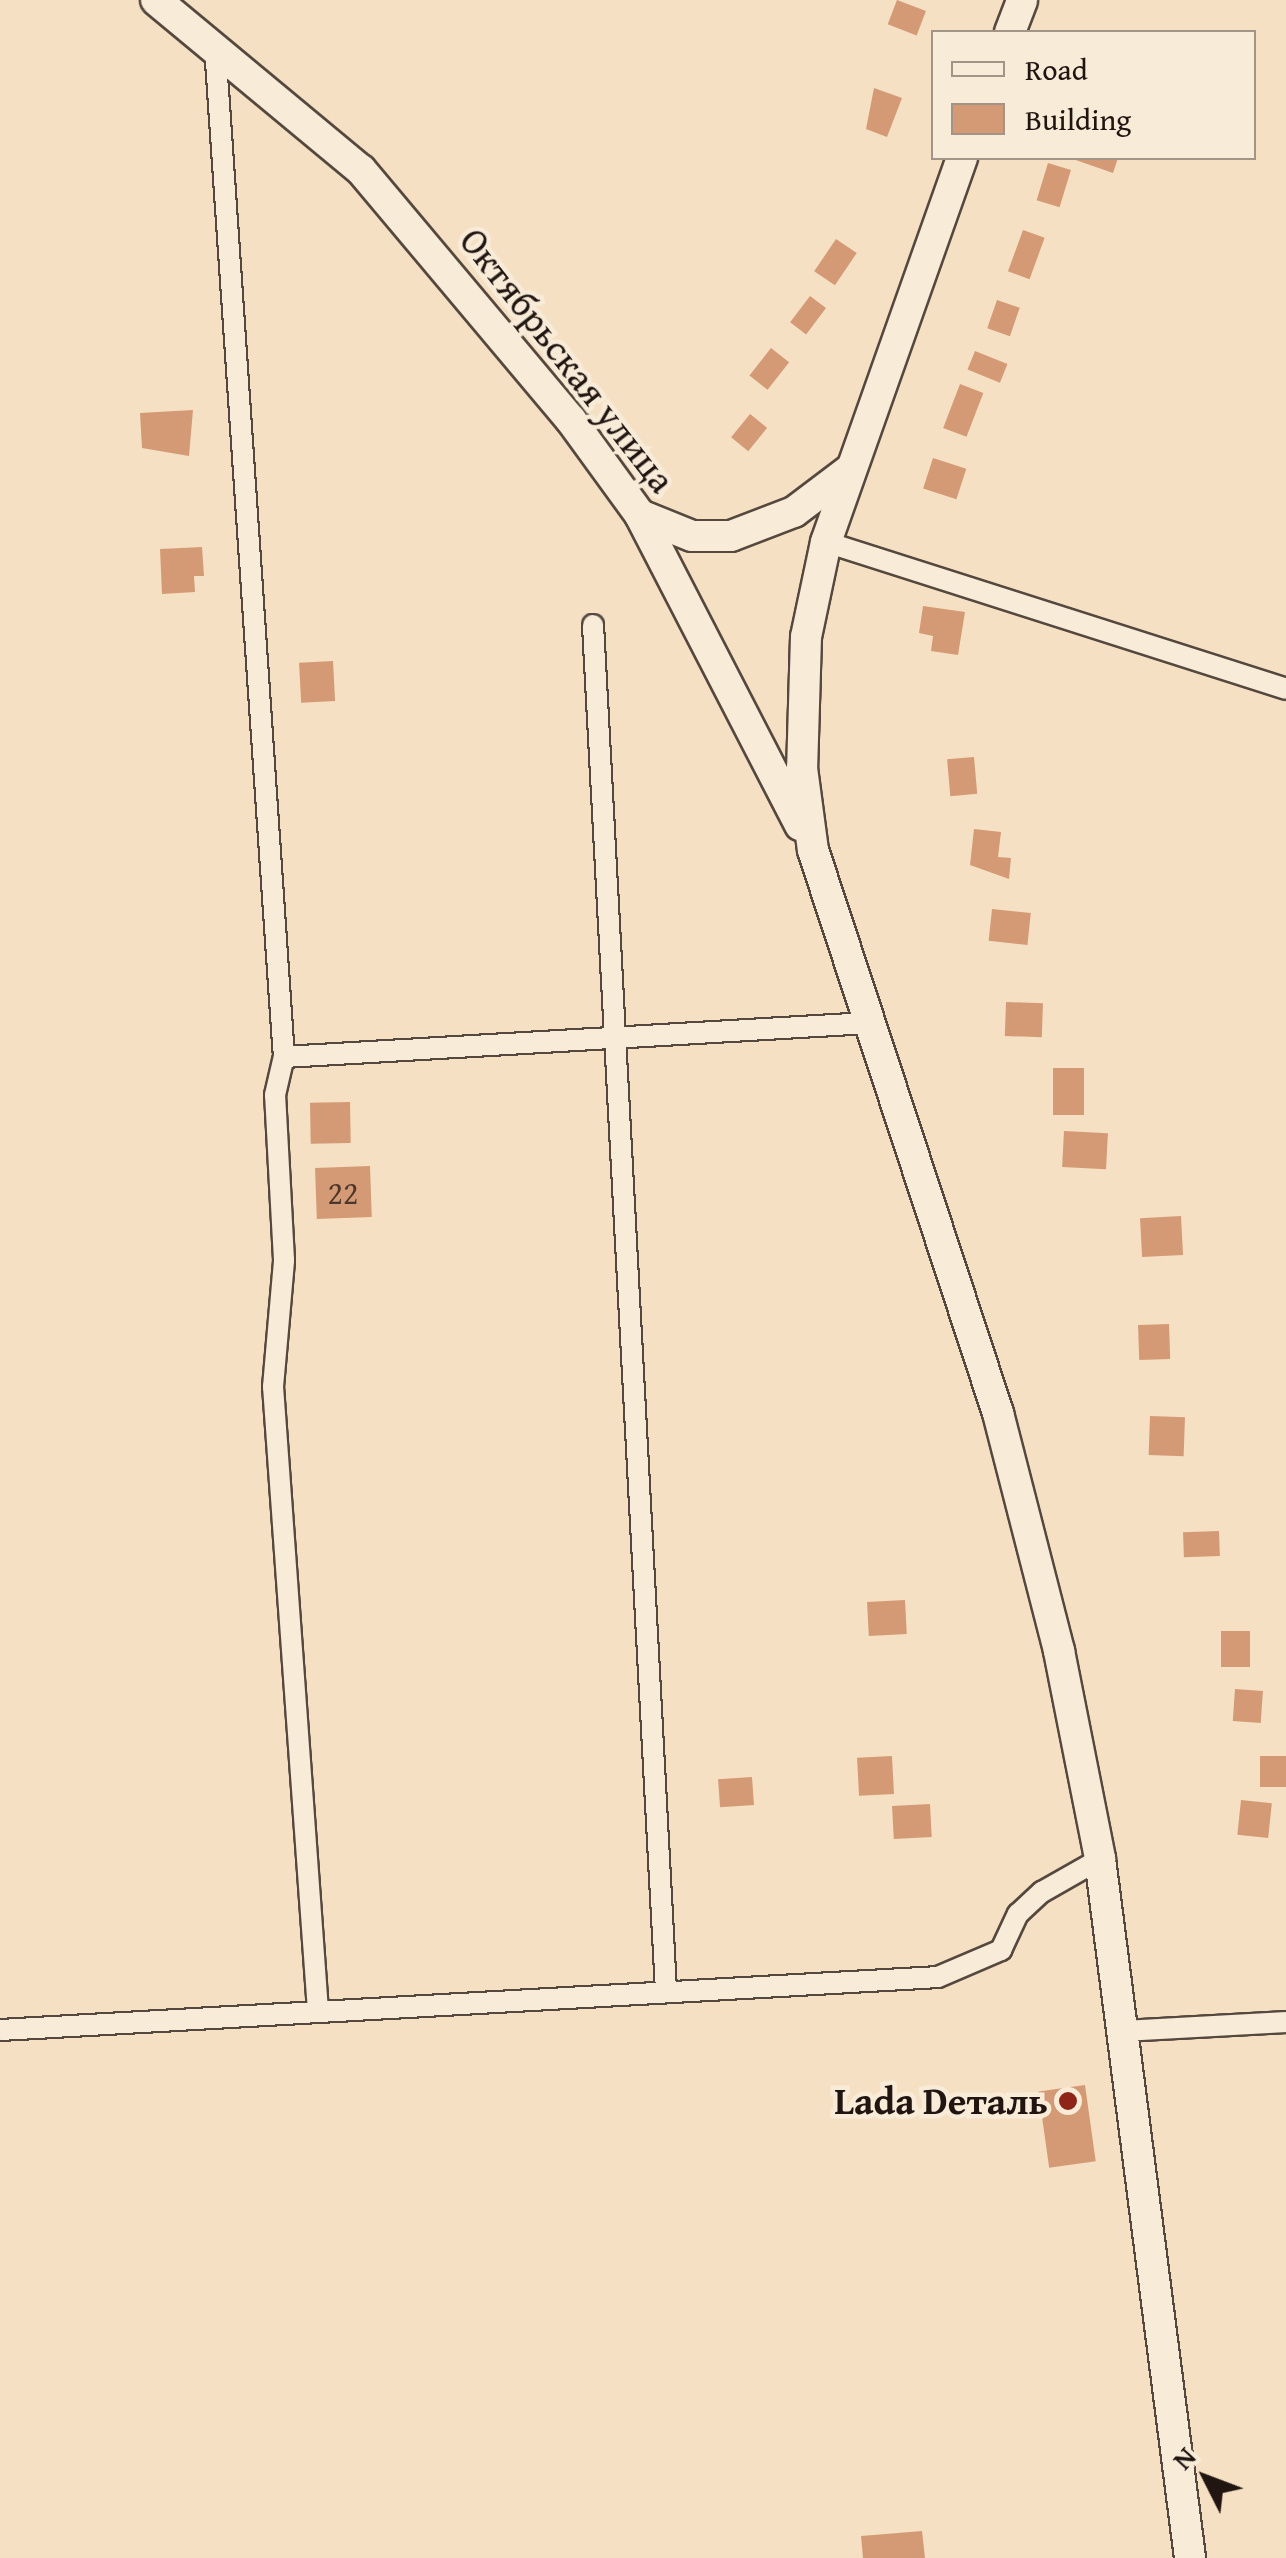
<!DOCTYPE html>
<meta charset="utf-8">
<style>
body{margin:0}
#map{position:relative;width:1286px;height:2558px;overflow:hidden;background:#f5e0c3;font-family:"Gentium Book Plus",serif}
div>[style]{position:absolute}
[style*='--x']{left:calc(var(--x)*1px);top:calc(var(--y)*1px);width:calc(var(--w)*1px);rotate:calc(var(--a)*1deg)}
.building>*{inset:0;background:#d49a75;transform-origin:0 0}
.roads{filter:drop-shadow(2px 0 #55483e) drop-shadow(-2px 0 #55483e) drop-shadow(0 2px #55483e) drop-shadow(0 -2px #55483e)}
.street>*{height:20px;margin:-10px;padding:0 10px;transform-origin:10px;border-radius:10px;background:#f8ebd8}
.secondary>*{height:30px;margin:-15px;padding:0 15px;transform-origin:15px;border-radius:15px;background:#f8ebd8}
.dots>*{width:28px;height:28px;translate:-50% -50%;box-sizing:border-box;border:5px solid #f8ebd8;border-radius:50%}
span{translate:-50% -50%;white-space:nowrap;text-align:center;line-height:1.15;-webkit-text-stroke:9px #f8ebd8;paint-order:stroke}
.number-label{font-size:32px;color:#4d362a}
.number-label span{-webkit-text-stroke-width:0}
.street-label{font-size:38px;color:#201511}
.poi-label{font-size:38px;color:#201511;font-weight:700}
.right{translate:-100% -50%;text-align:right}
.legend{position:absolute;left:931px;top:30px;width:325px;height:130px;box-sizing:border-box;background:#f8ebd8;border:2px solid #a29588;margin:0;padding:12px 18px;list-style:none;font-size:30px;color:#201511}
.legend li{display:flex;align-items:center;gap:20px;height:50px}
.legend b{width:50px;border:2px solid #a29588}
.north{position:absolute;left:1156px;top:2428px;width:100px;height:100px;-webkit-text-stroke:8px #f8ebd8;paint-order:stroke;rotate:312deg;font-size:28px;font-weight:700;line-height:40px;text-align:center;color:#201511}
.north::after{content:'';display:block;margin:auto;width:35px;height:45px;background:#201511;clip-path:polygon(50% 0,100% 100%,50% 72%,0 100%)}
</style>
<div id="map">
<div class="building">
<div style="left:897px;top:0;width:31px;height:26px;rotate:21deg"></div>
<div style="clip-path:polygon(874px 88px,902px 98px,887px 137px,866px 129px)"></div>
<div style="clip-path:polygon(1070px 158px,1118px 158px,1113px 173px)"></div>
<div style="left:1048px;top:163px;width:24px;height:39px;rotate:17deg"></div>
<div style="left:1023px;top:230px;width:23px;height:44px;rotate:20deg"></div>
<div style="left:836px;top:239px;width:25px;height:39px;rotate:34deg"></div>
<div style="left:810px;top:296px;width:20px;height:33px;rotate:37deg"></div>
<div style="left:997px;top:300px;width:24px;height:30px;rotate:19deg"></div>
<div style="left:771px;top:348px;width:23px;height:35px;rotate:38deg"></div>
<div style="left:975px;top:351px;width:35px;height:20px;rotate:22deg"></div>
<div style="left:960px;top:384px;width:25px;height:47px;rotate:21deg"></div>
<div style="clip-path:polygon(193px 410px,189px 456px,142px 448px,140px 413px)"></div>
<div style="left:750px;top:414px;width:22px;height:30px;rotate:39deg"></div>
<div style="left:933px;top:458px;width:35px;height:32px;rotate:18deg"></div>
<div style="clip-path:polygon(202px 547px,204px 576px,194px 576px,195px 592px,162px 594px,160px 549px)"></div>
<div style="clip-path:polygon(923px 606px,965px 612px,958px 655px,931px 651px,933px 636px,919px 633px)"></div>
<div style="left:333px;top:661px;width:40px;height:34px;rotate:87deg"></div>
<div style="left:974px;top:757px;width:37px;height:27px;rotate:85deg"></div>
<div style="clip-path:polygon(974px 829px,1001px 832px,998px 857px,1011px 858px,1009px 879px,970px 865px)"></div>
<div style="left:992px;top:909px;width:39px;height:32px;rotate:6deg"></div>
<div style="left:1006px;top:1002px;width:37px;height:34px;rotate:2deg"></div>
<div style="left:1053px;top:1068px;width:31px;height:47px"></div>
<div style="left:350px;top:1102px;width:41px;height:40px;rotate:89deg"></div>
<div style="left:1064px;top:1131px;width:44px;height:36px;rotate:3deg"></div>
<div style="left:370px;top:1166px;width:51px;height:55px;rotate:88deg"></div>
<div style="left:1181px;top:1216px;width:39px;height:41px;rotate:87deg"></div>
<div style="left:1169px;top:1324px;width:35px;height:31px;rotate:88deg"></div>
<div style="left:1150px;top:1416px;width:35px;height:39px;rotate:2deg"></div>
<div style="left:1219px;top:1531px;width:25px;height:36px;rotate:88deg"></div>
<div style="left:905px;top:1600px;width:34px;height:38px;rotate:87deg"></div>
<div style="left:1221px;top:1631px;width:29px;height:36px"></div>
<div style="left:1235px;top:1689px;width:28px;height:32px;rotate:4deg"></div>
<div style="left:892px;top:1756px;width:38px;height:35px;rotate:87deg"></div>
<div style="left:1260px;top:1756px;width:26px;height:31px"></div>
<div style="left:752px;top:1777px;width:28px;height:34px;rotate:86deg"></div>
<div style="left:1241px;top:1800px;width:31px;height:35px;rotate:6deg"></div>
<div style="left:930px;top:1804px;width:33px;height:38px;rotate:87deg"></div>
<div style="left:1085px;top:2085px;width:77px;height:47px;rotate:82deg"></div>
<div style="clip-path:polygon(922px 2531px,925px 2558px,863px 2558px,861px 2536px)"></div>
</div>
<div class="roads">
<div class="street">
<div style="--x:215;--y:46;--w:1013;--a:86.1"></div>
<div style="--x:826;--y:542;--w:483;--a:17.7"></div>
<div style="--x:593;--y:625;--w:1369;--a:86.94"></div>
<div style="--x:318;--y:2011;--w:626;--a:-94.12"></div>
<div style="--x:273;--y:1387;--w:127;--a:-85"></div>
<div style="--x:284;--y:1260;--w:165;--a:-93.1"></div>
<div style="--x:275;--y:1095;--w:39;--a:-77"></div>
<div style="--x:284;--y:1057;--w:586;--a:-3.33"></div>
<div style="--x:0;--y:2030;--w:939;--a:-3.23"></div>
<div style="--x:938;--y:1977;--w:69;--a:-23.2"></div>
<div style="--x:1001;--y:1950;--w:40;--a:-65"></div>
<div style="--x:1018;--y:1914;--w:33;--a:-43"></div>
<div style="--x:1042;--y:1892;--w:67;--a:-29.6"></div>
<div style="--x:1124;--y:2031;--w:162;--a:-3.2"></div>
</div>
<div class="secondary">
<div style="--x:156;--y:0;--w:266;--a:39.7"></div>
<div style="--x:361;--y:170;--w:326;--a:50"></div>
<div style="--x:571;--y:420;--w:117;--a:54"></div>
<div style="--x:640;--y:515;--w:349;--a:62.7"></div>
<div style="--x:1010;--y:32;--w:34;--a:-69"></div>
<div style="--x:962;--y:158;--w:407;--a:109.5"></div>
<div style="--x:826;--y:542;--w:97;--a:101.9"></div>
<div style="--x:806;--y:637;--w:131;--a:91.7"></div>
<div style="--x:802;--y:768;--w:83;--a:82.4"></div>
<div style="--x:813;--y:850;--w:593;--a:71.81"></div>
<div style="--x:998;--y:1413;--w:246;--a:75.6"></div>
<div style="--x:1059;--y:1651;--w:212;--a:78.8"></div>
<div style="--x:1100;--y:1859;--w:705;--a:82.66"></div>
<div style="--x:640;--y:515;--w:56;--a:22"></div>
<div style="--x:692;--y:536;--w:39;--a:0"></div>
<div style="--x:731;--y:536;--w:67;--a:-20.9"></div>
<div style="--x:794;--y:512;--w:68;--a:-37.2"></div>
</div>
</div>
<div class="dots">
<div style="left:1068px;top:2101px;background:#8f2418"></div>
</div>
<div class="number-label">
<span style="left:343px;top:1193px">22</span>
</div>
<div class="street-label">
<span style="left:568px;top:360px;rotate:52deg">Октябрьская улица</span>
</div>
<div class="poi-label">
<span class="right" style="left:1048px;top:2101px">Lada Dеталь</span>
</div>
<ul class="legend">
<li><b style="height:12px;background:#f8ebd8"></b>Road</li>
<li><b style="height:28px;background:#d49a75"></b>Building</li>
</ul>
<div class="north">N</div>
</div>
